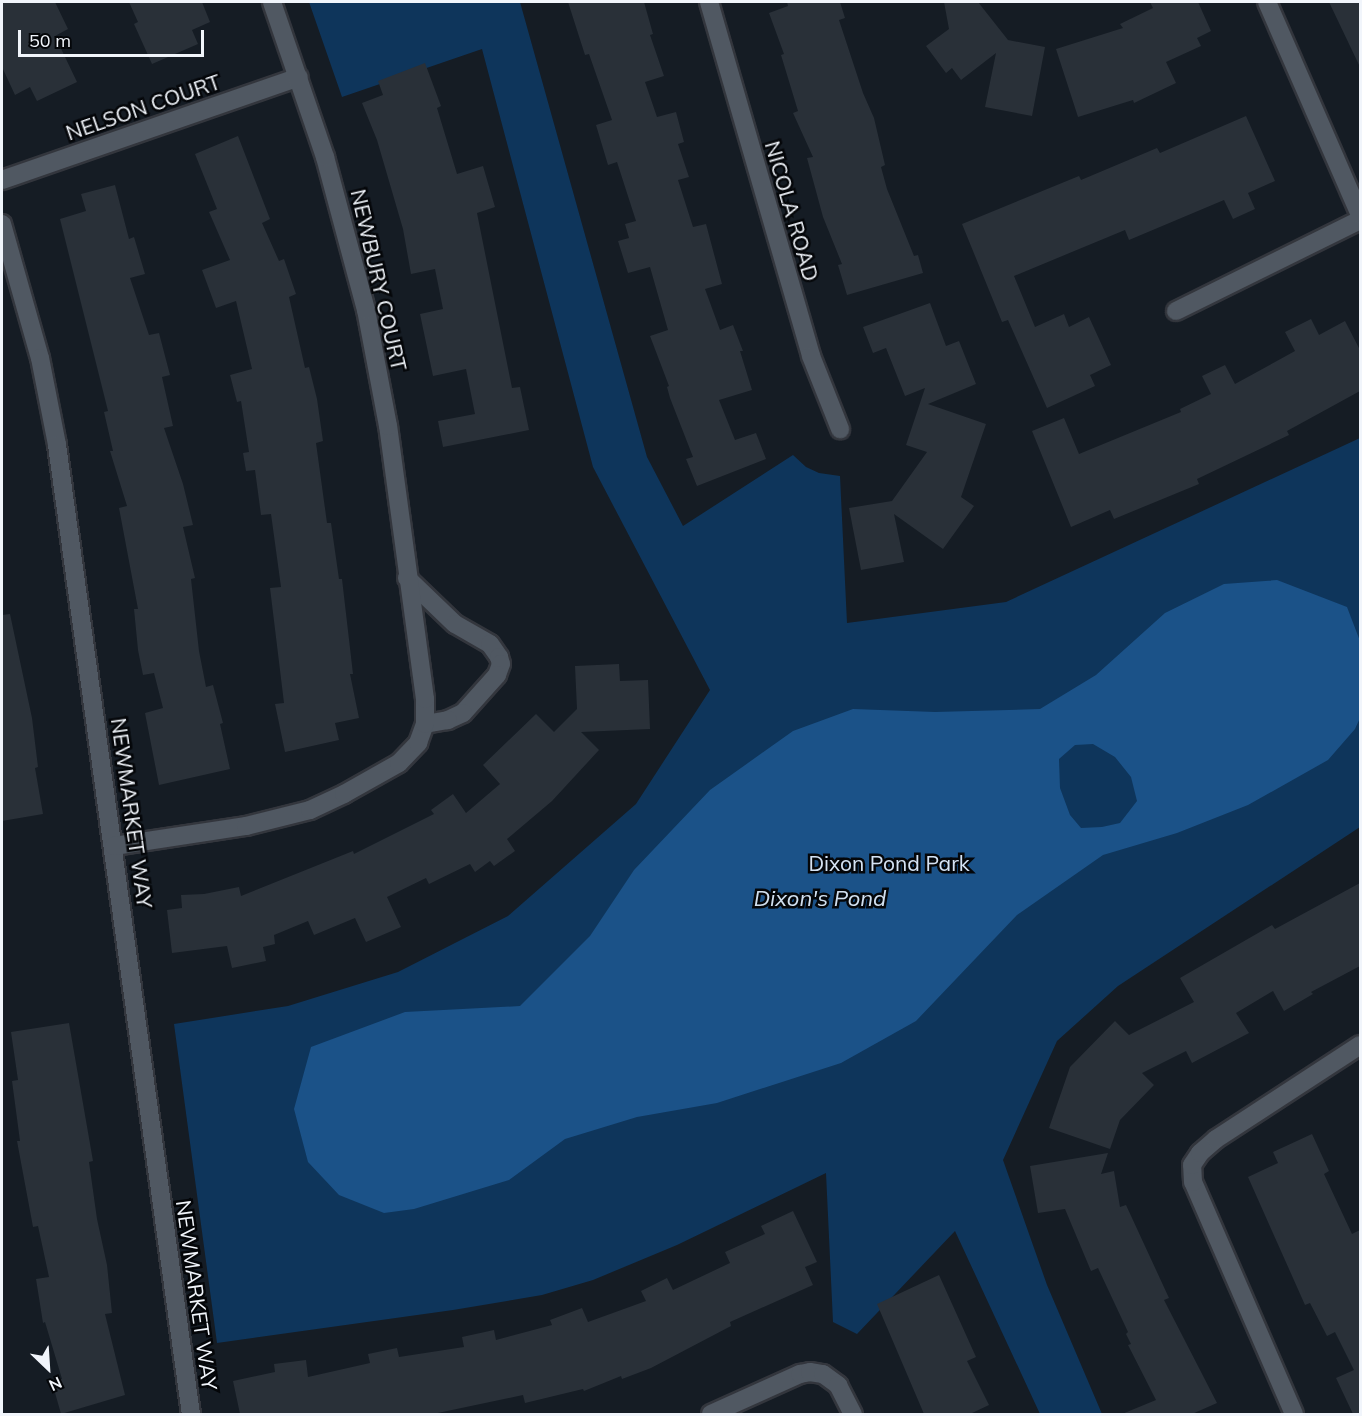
<!DOCTYPE html>
<style>
body{margin:0}
#map{position:relative;width:1362px;height:1416px;overflow:hidden;background:#151c24;font-family:Mulish,sans-serif}
div>[style]{position:absolute}
[style*='--x']{left:calc(var(--x)*1px);top:calc(var(--y)*1px);width:calc(var(--w)*1px);rotate:calc(var(--a)*1deg)}
.green>*{inset:0;background:#0e355b}
.water>*{inset:0;background:#1b5288}
.building>*{inset:0;background:#293038}
.roads{filter:drop-shadow(2px 0 #33363d) drop-shadow(-2px 0 #33363d) drop-shadow(0 2px #33363d) drop-shadow(0 -2px #33363d)}
.minor>*{height:18px;margin:-9px;padding:0 9px;transform-origin:9px;border-radius:9px;background:#505862}
.tertiary>*{height:18px;margin:-9px;padding:0 9px;transform-origin:9px;border-radius:9px;background:#505862}
span{translate:-50% -50%;white-space:nowrap;text-align:center;line-height:1.15;-webkit-text-stroke:5px #040609;paint-order:stroke}
.street-label{font-size:21px;color:#f1f5fb}
.park-label{font-size:21px;color:#d5e3f4}
.water-label{font-size:22px;color:#d1e0f0;font-style:italic}
.frame{position:absolute;inset:0;border:3px solid #f1f5fb;pointer-events:none}
.north{position:absolute;left:18px;top:1338px;width:60px;height:60px;-webkit-text-stroke:4px #040609;paint-order:stroke;rotate:155deg;font-size:16px;font-weight:700;line-height:24px;text-align:center;color:#f1f5fb}
.north::after{content:'';display:block;margin:auto;width:21px;height:27px;background:#f1f5fb;clip-path:polygon(50% 0,100% 100%,50% 72%,0 100%)}
.scale{position:absolute;left:18px;top:30px;width:186px;height:27px;box-sizing:border-box;border:3px solid #f1f5fb;border-top:0;padding-left:8px;font-size:18px;line-height:21px;white-space:nowrap;color:#f1f5fb;-webkit-text-stroke:4px #040609;paint-order:stroke}
</style>
<div id="map">
<div class="green">
<div style="clip-path:polygon(309px 2px,520px 2px,647px 457px,683px 526px,793px 455px,806px 467px,819px 473px,840px 476px,847px 623px,1006px 602px,1360px 438px,1360px 827px,1118px 986px,1057px 1041px,1003px 1160px,1047px 1285px,1102px 1414px,1040px 1414px,955px 1231px,857px 1334px,833px 1322px,826px 1173px,677px 1245px,593px 1280px,542px 1295px,453px 1310px,217px 1343px,174px 1024px,288px 1006px,398px 972px,508px 916px,636px 804px,710px 690px,593px 467px,482px 49px,342px 97px)"></div>
</div>
<div class="water">
<div style="clip-path:polygon(evenodd,1277px 580px,1347px 607px,1360px 641px,1360px 718px,1355px 729px,1328px 760px,1248px 805px,1177px 833px,1103px 855px,1017px 915px,916px 1021px,841px 1063px,717px 1103px,637px 1117px,565px 1139px,509px 1180px,414px 1209px,384px 1213px,339px 1195px,308px 1162px,294px 1109px,311px 1047px,405px 1012px,520px 1006px,590px 936px,634px 870px,710px 790px,793px 731px,853px 709px,935px 712px,1040px 709px,1096px 675px,1165px 613px,1224px 584px,1277px 580px,1093px 744px,1115px 757px,1131px 777px,1137px 801px,1120px 823px,1102px 827px,1081px 828px,1070px 815px,1060px 788px,1059px 759px,1075px 745px,1093px 744px)"></div>
</div>
<div class="building">
<div style="clip-path:polygon(2px 2px,55px 2px,68px 29px,55px 36px,77px 82px,37px 101px,30px 87px,15px 95px,2px 67px)"></div>
<div style="clip-path:polygon(129px 2px,202px 2px,210px 22px,192px 30px,198px 44px,152px 64px,134px 24px,138px 22px)"></div>
<div style="clip-path:polygon(568px 2px,644px 2px,653px 34px,650px 35px,664px 76px,645px 82px,657px 117px,676px 112px,684px 142px,678px 144px,689px 177px,678px 180px,693px 227px,706px 224px,722px 284px,705px 289px,720px 330px,733px 325px,743px 351px,740px 351px,752px 390px,719px 400px,735px 440px,756px 433px,766px 459px,697px 486px,686px 459px,693px 457px,670px 398px,667px 387px,669px 386px,650px 336px,668px 330px,650px 267px,628px 273px,618px 241px,629px 238px,625px 224px,636px 221px,617px 162px,608px 165px,596px 125px,612px 120px,589px 54px,585px 55px)"></div>
<div style="clip-path:polygon(787px 2px,840px 2px,845px 18px,839px 20px,863px 93px,874px 118px,885px 165px,881px 167px,887px 189px,914px 256px,918px 255px,923px 273px,847px 295px,838px 265px,842px 264px,823px 217px,807px 158px,813px 157px,793px 113px,798px 111px,781px 55px,784px 54px,769px 13px,788px 6px)"></div>
<div style="clip-path:polygon(944px 2px,978px 2px,1008px 40px,1045px 47px,1032px 116px,985px 107px,996px 53px,961px 80px,952px 68px,946px 73px,926px 46px,949px 29px)"></div>
<div style="clip-path:polygon(1150px 2px,1198px 2px,1211px 31px,1197px 38px,1201px 46px,1166px 62px,1176px 83px,1134px 103px,1133px 100px,1078px 117px,1056px 49px,1123px 28px,1120px 24px,1153px 8px)"></div>
<div style="clip-path:polygon(1329px 2px,1360px 2px,1360px 67px)"></div>
<div style="clip-path:polygon(425px 63px,441px 106px,437px 108px,457px 174px,483px 166px,495px 207px,477px 213px,512px 388px,520px 387px,529px 430px,443px 447px,438px 421px,475px 414px,466px 369px,433px 376px,420px 314px,443px 309px,435px 269px,411px 274px,403px 229px,377px 140px,362px 103px,383px 95px,378px 81px)"></div>
<div style="clip-path:polygon(1246px 116px,1275px 181px,1248px 193px,1255px 209px,1233px 219px,1224px 200px,1129px 240px,1125px 230px,1014px 276px,1035px 327px,1064px 314px,1069px 327px,1089px 317px,1111px 365px,1090px 375px,1095px 386px,1047px 408px,1008px 320px,1002px 322px,962px 224px,1079px 176px,1081px 180px,1157px 148px,1160px 153px)"></div>
<div style="clip-path:polygon(238px 136px,270px 219px,262px 223px,279px 261px,284px 259px,296px 294px,289px 297px,305px 368px,309px 367px,317px 399px,323px 441px,316px 443px,327px 523px,331px 523px,339px 579px,342px 579px,353px 674px,350px 674px,359px 718px,335px 723px,339px 740px,285px 752px,275px 704px,284px 703px,270px 588px,281px 587px,271px 514px,261px 515px,255px 470px,246px 471px,243px 453px,249px 452px,241px 401px,237px 402px,230px 375px,252px 369px,236px 301px,216px 308px,202px 270px,230px 260px,209px 212px,217px 209px,195px 154px)"></div>
<div style="clip-path:polygon(115px 185px,129px 239px,134px 237px,145px 274px,130px 278px,149px 335px,159px 333px,170px 375px,162px 377px,173px 426px,164px 428px,183px 484px,193px 525px,183px 527px,195px 578px,191px 579px,199px 651px,206px 687px,213px 685px,223px 723px,220px 724px,230px 769px,159px 785px,145px 713px,163px 708px,154px 673px,143px 675px,138px 650px,134px 609px,138px 609px,119px 508px,127px 506px,110px 451px,113px 451px,104px 412px,108px 411px,60px 219px,86px 211px,81px 194px)"></div>
<div style="clip-path:polygon(930px 303px,946px 346px,959px 341px,976px 384px,928px 404px,986px 424px,961px 497px,974px 506px,943px 549px,894px 514px,904px 562px,861px 570px,849px 508px,892px 501px,927px 452px,906px 445px,925px 388px,905px 396px,886px 348px,873px 353px,863px 327px)"></div>
<div style="clip-path:polygon(1311px 319px,1319px 335px,1345px 321px,1360px 350px,1360px 391px,1287px 431px,1289px 435px,1197px 479px,1199px 484px,1114px 519px,1110px 510px,1071px 527px,1032px 431px,1064px 418px,1079px 454px,1181px 412px,1180px 409px,1211px 394px,1202px 376px,1225px 365px,1235px 384px,1295px 351px,1285px 332px)"></div>
<div style="clip-path:polygon(10px 614px,32px 718px,38px 767px,35px 768px,43px 814px,2px 821px,2px 615px)"></div>
<div style="clip-path:polygon(619px 664px,620px 681px,648px 680px,650px 729px,581px 732px,599px 750px,552px 801px,507px 839px,515px 851px,494px 866px,490px 861px,475px 872px,470px 864px,429px 884px,426px 878px,387px 897px,401px 927px,366px 942px,355px 918px,314px 935px,308px 921px,274px 935px,275px 944px,263px 947px,266px 961px,232px 968px,227px 946px,172px 953px,167px 910px,182px 908px,181px 895px,204px 894px,239px 887px,241px 896px,353px 851px,354px 854px,434px 814px,431px 810px,453px 794px,466px 813px,500px 784px,483px 765px,536px 714px,554px 732px,577px 709px,575px 666px)"></div>
<div style="clip-path:polygon(1360px 883px,1360px 966px,1311px 992px,1313px 994px,1284px 1011px,1273px 991px,1236px 1013px,1249px 1033px,1192px 1063px,1186px 1051px,1142px 1073px,1154px 1085px,1120px 1120px,1110px 1149px,1049px 1128px,1070px 1067px,1115px 1021px,1129px 1035px,1194px 1002px,1180px 978px,1272px 925px,1275px 929px)"></div>
<div style="clip-path:polygon(69px 1023px,93px 1161px,89px 1162px,97px 1219px,107px 1265px,112px 1313px,105px 1314px,125px 1395px,61px 1414px,52px 1382px,62px 1379px,45px 1322px,43px 1323px,36px 1279px,49px 1277px,38px 1226px,33px 1227px,17px 1141px,20px 1141px,12px 1081px,18px 1080px,11px 1032px)"></div>
<div style="clip-path:polygon(1312px 1134px,1329px 1171px,1324px 1174px,1352px 1234px,1360px 1230px,1360px 1414px,1353px 1414px,1336px 1378px,1354px 1370px,1335px 1332px,1327px 1336px,1310px 1303px,1305px 1305px,1248px 1177px,1278px 1163px,1273px 1152px)"></div>
<div style="clip-path:polygon(1108px 1153px,1101px 1174px,1114px 1171px,1120px 1207px,1126px 1205px,1169px 1298px,1164px 1300px,1217px 1403px,1192px 1414px,1122px 1414px,1156px 1400px,1128px 1345px,1131px 1344px,1126px 1334px,1128px 1332px,1098px 1268px,1091px 1271px,1065px 1209px,1038px 1213px,1030px 1166px)"></div>
<div style="clip-path:polygon(793px 1211px,817px 1262px,805px 1267px,813px 1285px,730px 1322px,731px 1326px,651px 1368px,622px 1379px,621px 1376px,584px 1391px,583px 1389px,525px 1403px,523px 1395px,433px 1414px,240px 1414px,233px 1381px,275px 1372px,274px 1364px,306px 1360px,308px 1377px,370px 1363px,368px 1354px,397px 1348px,399px 1357px,464px 1347px,462px 1337px,494px 1330px,496px 1340px,552px 1325px,550px 1320px,582px 1308px,588px 1322px,646px 1301px,641px 1291px,667px 1278px,673px 1290px,730px 1263px,725px 1252px,765px 1234px,761px 1226px)"></div>
<div style="clip-path:polygon(939px 1275px,976px 1357px,967px 1361px,989px 1405px,970px 1414px,924px 1414px,877px 1304px)"></div>
</div>
<div class="roads">
<div class="minor">
<div style="--x:709;--y:2;--w:368;--a:73.9"></div>
<div style="--x:811;--y:356;--w:79;--a:68.3"></div>
<div style="--x:2;--y:180;--w:314;--a:-19.1"></div>
<div style="--x:2;--y:224;--w:139;--a:74.2"></div>
<div style="--x:40;--y:358;--w:89;--a:78.9"></div>
<div style="--x:57;--y:445;--w:978;--a:82.13"></div>
<div style="--x:1176;--y:311;--w:205;--a:-26.3"></div>
<div style="--x:407;--y:578;--w:66;--a:43.8"></div>
<div style="--x:455;--y:624;--w:40;--a:29.7"></div>
<div style="--x:490;--y:644;--w:16;--a:55"></div>
<div style="--x:499;--y:657;--w:7;--a:74"></div>
<div style="--x:501;--y:664;--w:12;--a:110"></div>
<div style="--x:497;--y:675;--w:51;--a:131.8"></div>
<div style="--x:463;--y:713;--w:17;--a:155"></div>
<div style="--x:448;--y:720;--w:23;--a:170"></div>
<div style="--x:114;--y:846;--w:134;--a:-8.6"></div>
<div style="--x:246;--y:826;--w:66;--a:-14"></div>
<div style="--x:310;--y:810;--w:38;--a:-25"></div>
<div style="--x:344;--y:794;--w:63;--a:-29.4"></div>
<div style="--x:399;--y:763;--w:28;--a:-46"></div>
<div style="--x:418;--y:743;--w:20;--a:-70"></div>
<div style="--x:425;--y:724;--w:25;--a:-90"></div>
<div style="--x:425;--y:699;--w:275;--a:-97.7"></div>
<div style="--x:388;--y:426;--w:118;--a:-100.7"></div>
<div style="--x:366;--y:310;--w:158;--a:-105"></div>
<div style="--x:325;--y:157;--w:164;--a:-108.9"></div>
<div style="--x:711;--y:1414;--w:98;--a:-24.2"></div>
<div style="--x:800;--y:1374;--w:10;--a:-11"></div>
<div style="--x:810;--y:1372;--w:13;--a:9"></div>
<div style="--x:823;--y:1374;--w:19;--a:36"></div>
<div style="--x:838;--y:1385;--w:33;--a:63"></div>
<div style="--x:1294;--y:1414;--w:253;--a:-113.5"></div>
<div style="--x:1193;--y:1182;--w:17;--a:-93"></div>
<div style="--x:1192;--y:1165;--w:14;--a:-56"></div>
<div style="--x:1200;--y:1153;--w:21;--a:-41"></div>
<div style="--x:1216;--y:1139;--w:172;--a:-33.1"></div>
</div>
<div class="tertiary">
<div style="--x:1267;--y:2;--w:232;--a:66.4"></div>
</div>
</div>
<div class="street-label">
<span style="left:143px;top:107px;rotate:-19deg">NELSON COURT</span>
<span style="left:792px;top:211px;rotate:74deg">NICOLA ROAD</span>
<span style="left:379px;top:280px;rotate:77deg">NEWBURY COURT</span>
<span style="left:132px;top:813px;rotate:82deg">NEWMARKET WAY</span>
<span style="left:197px;top:1295px;rotate:82deg">NEWMARKET WAY</span>
</div>
<div class="park-label">
<span style="left:889px;top:863px">Dixon Pond Park</span>
</div>
<div class="water-label">
<span style="left:820px;top:899px">Dixon's Pond</span>
</div>
<div class="frame"></div>
<div class="north">N</div>
<div class="scale">50 m</div>
</div>
